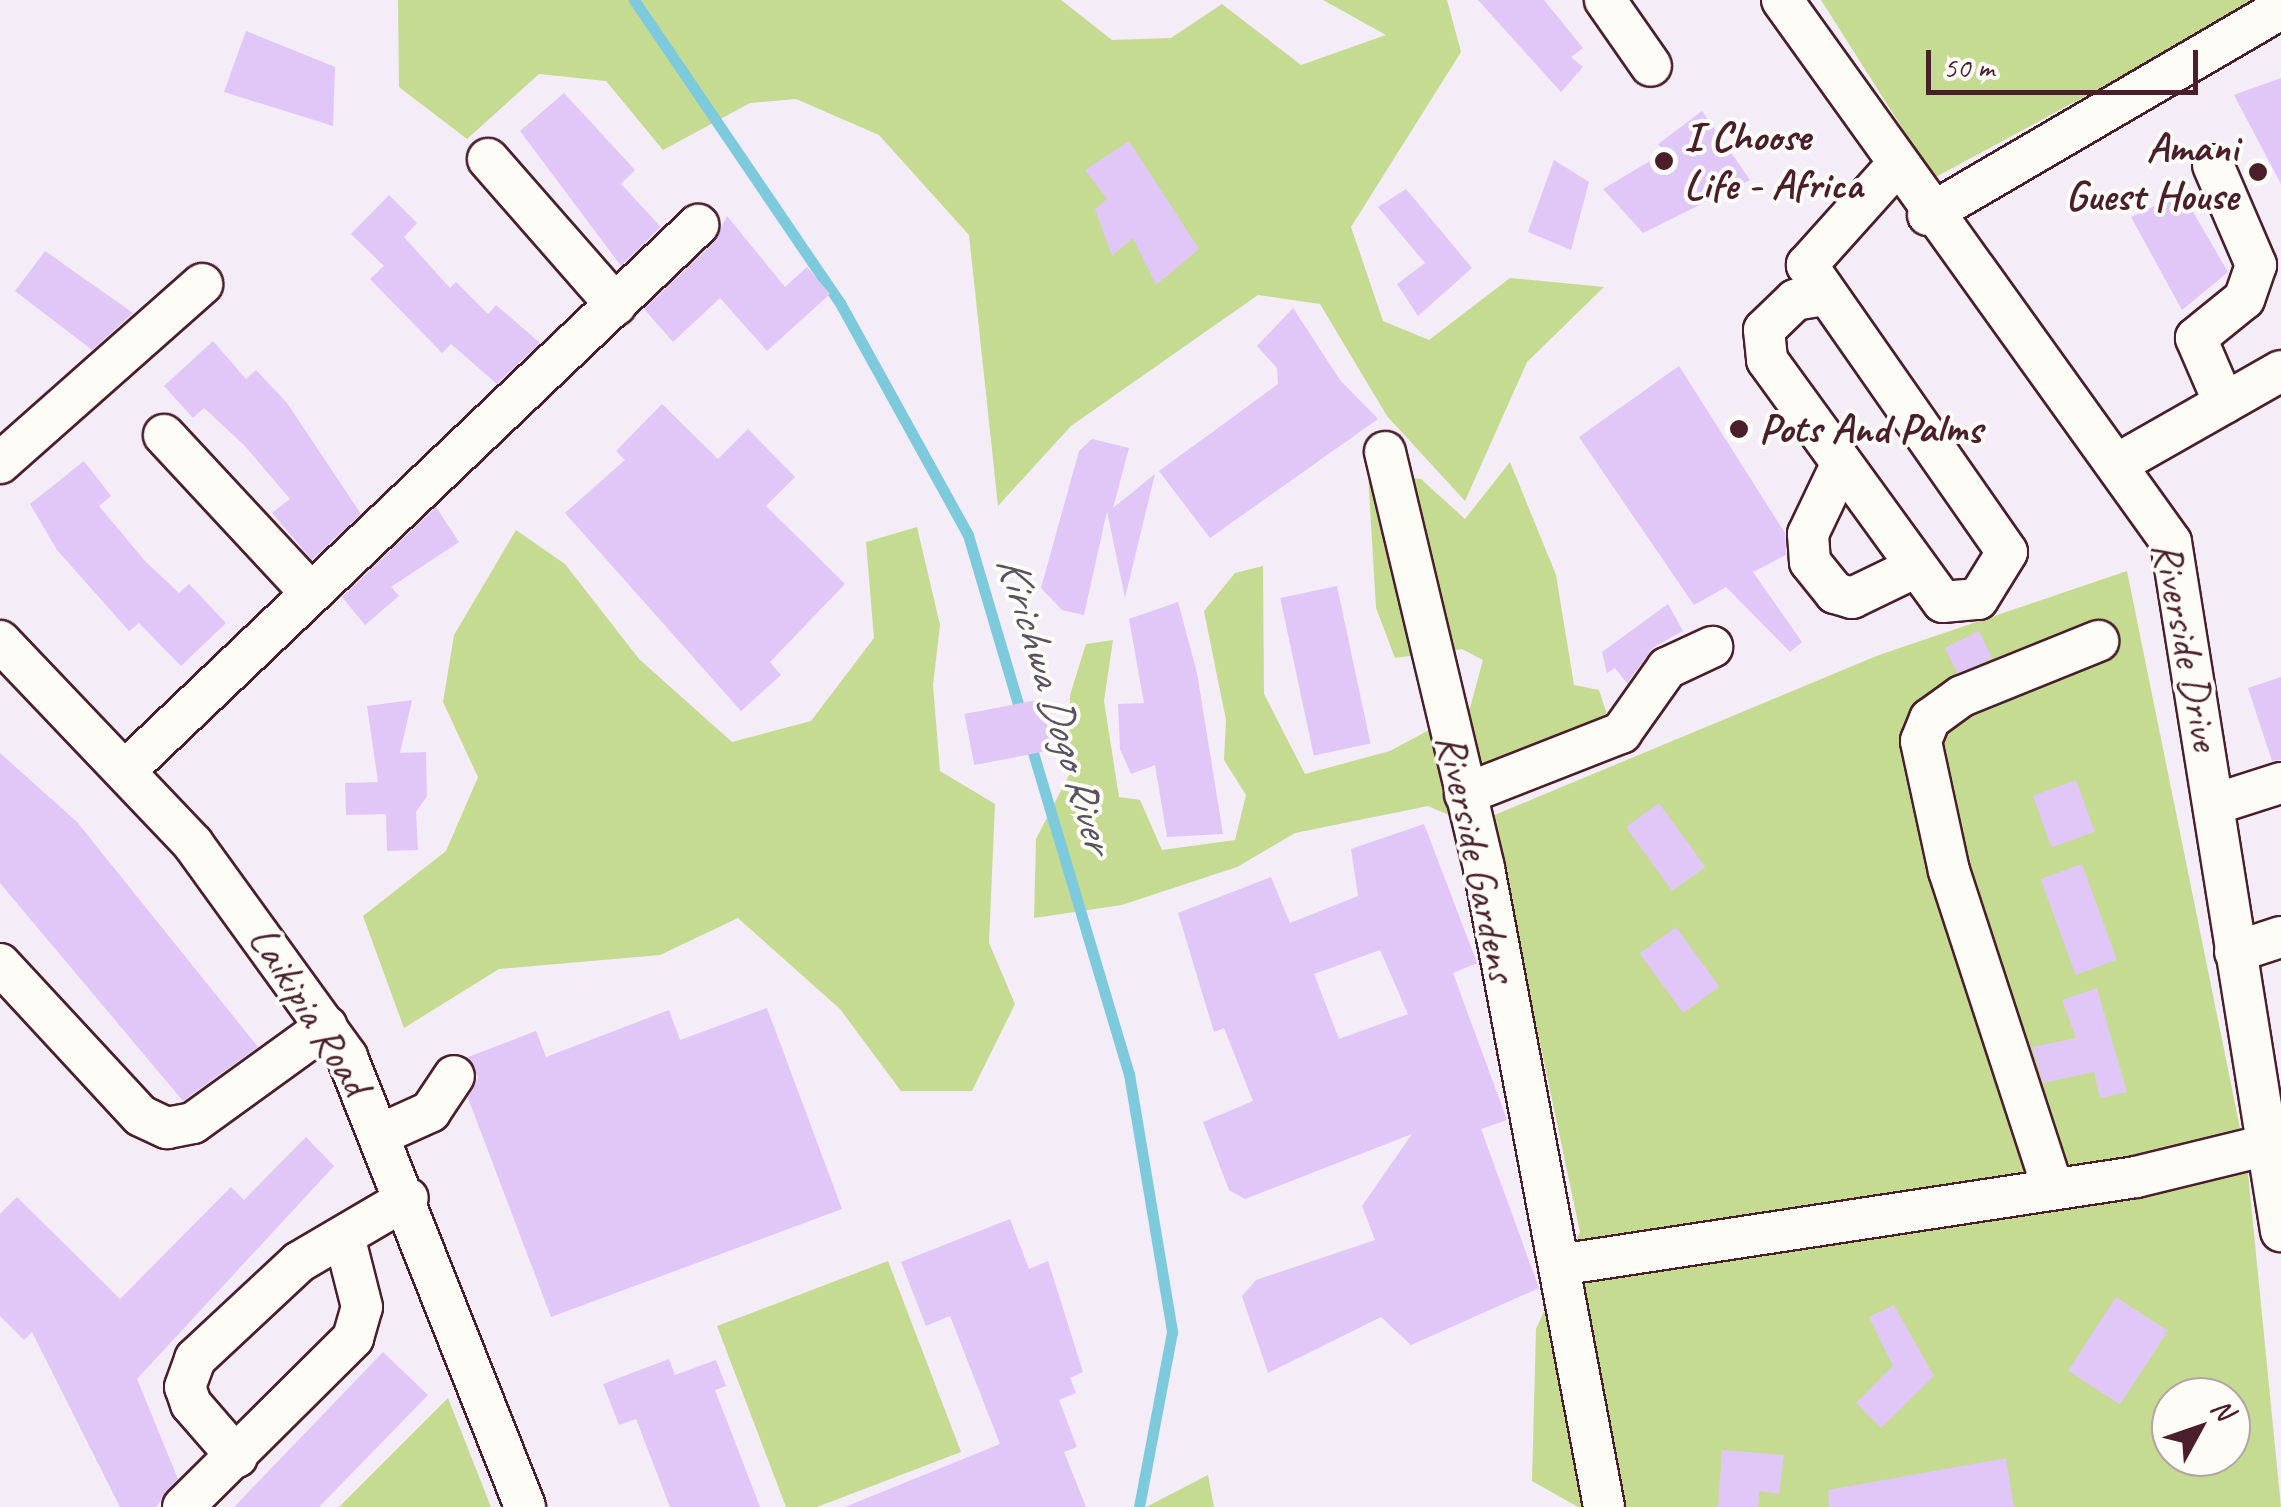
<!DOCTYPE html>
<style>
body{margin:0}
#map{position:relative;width:2281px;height:1507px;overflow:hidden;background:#f4ecf7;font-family:Caveat,sans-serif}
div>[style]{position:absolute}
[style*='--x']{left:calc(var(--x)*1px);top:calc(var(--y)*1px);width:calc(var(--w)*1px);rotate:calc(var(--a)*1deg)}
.green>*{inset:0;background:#c4db91}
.stream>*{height:11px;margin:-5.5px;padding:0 5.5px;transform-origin:5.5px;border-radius:5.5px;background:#7ecadd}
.building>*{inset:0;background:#e0c7f7;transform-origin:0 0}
.roads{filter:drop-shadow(2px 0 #4a1f2b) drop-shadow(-2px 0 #4a1f2b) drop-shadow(0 2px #4a1f2b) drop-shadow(0 -2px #4a1f2b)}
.minor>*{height:40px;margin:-20px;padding:0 20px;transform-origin:20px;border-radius:20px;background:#fdfcf7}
.dots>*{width:28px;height:28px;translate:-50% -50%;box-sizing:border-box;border:5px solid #fdfcf7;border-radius:50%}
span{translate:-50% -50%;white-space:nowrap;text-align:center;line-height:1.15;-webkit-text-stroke:8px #fdfcf7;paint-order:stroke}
.poi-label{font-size:42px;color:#4a1f2b;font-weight:700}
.left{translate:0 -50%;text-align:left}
.right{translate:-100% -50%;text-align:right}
.street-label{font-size:42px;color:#4a1f2b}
.water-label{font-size:45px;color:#5a5260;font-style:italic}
.north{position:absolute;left:2151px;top:1377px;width:100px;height:100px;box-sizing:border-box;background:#fdfcf7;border:2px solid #b5a4a5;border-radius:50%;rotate:50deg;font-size:28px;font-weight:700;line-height:40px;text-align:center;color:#4a1f2b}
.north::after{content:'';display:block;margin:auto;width:35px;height:45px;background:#4a1f2b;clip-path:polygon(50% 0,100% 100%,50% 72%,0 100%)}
.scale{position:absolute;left:1926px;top:50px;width:272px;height:45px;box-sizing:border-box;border:5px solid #4a1f2b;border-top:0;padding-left:12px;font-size:30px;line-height:35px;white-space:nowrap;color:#4a1f2b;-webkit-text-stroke:8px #fdfcf7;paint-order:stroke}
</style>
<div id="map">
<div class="green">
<div style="clip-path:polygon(398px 0,1061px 0,1112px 40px,1171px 38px,1222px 4px,1301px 65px,1386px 35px,1323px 0,1447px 0,1461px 52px,1351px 227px,1383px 321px,1429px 340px,1510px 278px,1604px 287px,1527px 362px,1465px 501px,1387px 416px,1320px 304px,1258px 295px,1071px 426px,998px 506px,969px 235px,879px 135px,796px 99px,750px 103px,663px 150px,606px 81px,539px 74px,467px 139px,399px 87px)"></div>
<div style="clip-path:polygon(1821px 0,2263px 0,1934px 178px)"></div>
<div style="clip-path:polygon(1510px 462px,1556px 575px,1574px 685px,1599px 690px,1609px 721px,1499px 757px,1451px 816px,1428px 806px,1295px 833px,1237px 867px,1122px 905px,1034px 918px,1036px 839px,1069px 775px,1070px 695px,1086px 644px,1113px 640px,1104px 701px,1119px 797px,1140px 800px,1162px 850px,1235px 840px,1246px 795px,1224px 760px,1226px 720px,1204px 611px,1235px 573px,1263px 566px,1264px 694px,1305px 774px,1390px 751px,1470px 708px,1483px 660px,1462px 649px,1395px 658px,1376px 608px,1368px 473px,1421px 479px,1465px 519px)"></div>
<div style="clip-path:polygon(917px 527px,940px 625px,933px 685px,940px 771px,995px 804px,989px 943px,1015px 1004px,972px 1091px,901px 1091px,840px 1009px,738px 918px,660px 955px,499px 969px,404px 1028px,363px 916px,446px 851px,478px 777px,443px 702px,454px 635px,516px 530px,565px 564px,639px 659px,732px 742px,811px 721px,874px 638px,866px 542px)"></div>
<div style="clip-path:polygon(evenodd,2127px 571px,2247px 1163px,2281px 1507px,1578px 1507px,1532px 1481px,1536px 1329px,1580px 1232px,1492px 816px,1879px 655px,2127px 571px,2171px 1397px,2231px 1397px,2231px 1457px,2171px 1457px,2171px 1397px)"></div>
<div style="clip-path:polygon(888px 1261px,961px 1452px,817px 1507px,786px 1507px,717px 1326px)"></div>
<div style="clip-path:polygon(448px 1398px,491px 1507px,339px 1507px)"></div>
<div style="clip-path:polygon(1208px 1475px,1214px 1507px,1146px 1507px)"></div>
</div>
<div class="stream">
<div style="--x:634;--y:0;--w:366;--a:55.8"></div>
<div style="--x:840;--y:303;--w:265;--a:61.1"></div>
<div style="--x:968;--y:535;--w:190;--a:73.5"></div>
<div style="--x:1029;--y:739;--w:350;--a:73.4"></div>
<div style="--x:1129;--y:1074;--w:262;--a:80.5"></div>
<div style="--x:1172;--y:1332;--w:178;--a:100.7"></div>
</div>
<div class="building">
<div style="clip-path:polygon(1478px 0,1544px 0,1583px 48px,1571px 57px,1583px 67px,1561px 92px)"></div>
<div style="clip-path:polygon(246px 31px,335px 67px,333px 126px,224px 92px)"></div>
<div style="clip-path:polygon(2281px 78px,2281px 184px,2234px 95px)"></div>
<div style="clip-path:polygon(564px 93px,635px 170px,621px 184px,661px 227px,621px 266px,520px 131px)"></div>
<div style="clip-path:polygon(1702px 111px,1750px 180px,1643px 233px,1603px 189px,1665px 152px,1658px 144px)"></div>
<div style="clip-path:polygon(1129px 141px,1199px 249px,1156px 285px,1133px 238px,1112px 256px,1095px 209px,1107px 199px,1085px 170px)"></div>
<div style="clip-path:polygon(1554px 160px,1589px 182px,1571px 250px,1528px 232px)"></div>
<div style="clip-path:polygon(1406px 189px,1472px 268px,1418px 316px,1397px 284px,1425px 263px,1378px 207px)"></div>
<div style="clip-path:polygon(2182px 193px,2228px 272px,2182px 310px,2131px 217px)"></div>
<div style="clip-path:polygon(389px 195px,417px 223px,404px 237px,450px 288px,456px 282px,488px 314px,496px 305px,540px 343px,497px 384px,451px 344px,442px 353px,370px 279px,384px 266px,351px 234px)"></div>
<div style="clip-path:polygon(727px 216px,785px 287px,807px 267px,830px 294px,767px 351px,720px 298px,673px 342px,644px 309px,714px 242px)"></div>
<div style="clip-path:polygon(45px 251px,133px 313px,92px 350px,15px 291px)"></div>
<div style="clip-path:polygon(1293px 308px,1340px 380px,1378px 419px,1210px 538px,1159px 471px,1278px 384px,1277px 368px,1257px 346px)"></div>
<div style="clip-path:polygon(213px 341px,246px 379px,256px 370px,287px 403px,361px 514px,312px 560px,272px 513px,290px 499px,244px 445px,204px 408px,193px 418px,164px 386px)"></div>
<div style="clip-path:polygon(1679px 366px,1785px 533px,1786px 555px,1753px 572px,1802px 642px,1790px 652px,1726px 587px,1694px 605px,1579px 437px)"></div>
<div style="clip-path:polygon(662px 404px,718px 459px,748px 429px,795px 477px,766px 506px,845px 584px,770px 662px,781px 675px,741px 711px,565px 513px,625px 460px,616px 451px)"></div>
<div style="clip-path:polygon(1092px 439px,1129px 448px,1113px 508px,1155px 474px,1125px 598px,1107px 511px,1084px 615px,1062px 610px,1041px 588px,1079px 451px)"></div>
<div style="clip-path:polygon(84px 461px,111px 496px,99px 506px,145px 561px,179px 593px,189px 584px,226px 623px,181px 666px,139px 623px,129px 631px,57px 550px,30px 504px)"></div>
<div style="clip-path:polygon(436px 507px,459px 542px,391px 587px,399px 596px,365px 625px,342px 597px)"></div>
<div style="left:1337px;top:586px;width:161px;height:58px;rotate:78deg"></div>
<div style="clip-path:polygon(1178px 602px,1197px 673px,1223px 834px,1167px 837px,1155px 765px,1131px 774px,1120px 749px,1118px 704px,1144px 703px,1129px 619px)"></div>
<div style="clip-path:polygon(1668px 604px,1683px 631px,1654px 647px,1627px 683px,1615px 668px,1607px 673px,1602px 652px)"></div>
<div style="left:1979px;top:631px;width:30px;height:38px;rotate:64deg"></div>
<div style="clip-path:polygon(2281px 677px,2281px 760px,2272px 761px,2248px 688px)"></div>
<div style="left:1042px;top:699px;width:52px;height:79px;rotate:79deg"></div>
<div style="clip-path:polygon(412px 700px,400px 753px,426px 752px,427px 796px,416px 812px,418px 850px,387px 851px,386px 814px,346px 815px,345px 783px,378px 782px,367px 706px)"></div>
<div style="clip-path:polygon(0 753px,77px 822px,258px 1047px,183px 1101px,0 883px)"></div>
<div style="left:2076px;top:780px;width:55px;height:46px;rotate:70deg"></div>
<div style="left:1659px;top:803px;width:79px;height:41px;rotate:54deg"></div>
<div style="clip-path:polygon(evenodd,1424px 824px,1477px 963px,1453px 973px,1507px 1120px,1481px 1129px,1539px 1288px,1411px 1345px,1381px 1317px,1268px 1373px,1242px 1296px,1256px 1280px,1375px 1240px,1362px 1206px,1412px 1134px,1245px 1199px,1229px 1190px,1203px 1122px,1253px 1101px,1224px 1028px,1214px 1032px,1178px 913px,1271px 877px,1290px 923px,1358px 896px,1351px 849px,1424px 824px,1380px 950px,1408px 1014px,1339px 1039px,1314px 974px,1380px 950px)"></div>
<div style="left:2082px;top:864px;width:102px;height:44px;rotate:70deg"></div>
<div style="left:1676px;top:927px;width:74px;height:45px;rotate:54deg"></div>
<div style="clip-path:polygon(2097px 988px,2127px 1092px,2100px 1098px,2094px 1072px,2043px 1083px,2032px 1047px,2076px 1038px,2062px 1000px)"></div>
<div style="clip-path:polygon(767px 1008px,842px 1209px,551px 1317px,468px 1098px,478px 1077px,468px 1057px,536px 1031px,546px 1057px,669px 1010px,680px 1040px)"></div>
<div style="clip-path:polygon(306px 1137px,334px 1166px,137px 1379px,178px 1479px,156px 1507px,120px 1507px,32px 1332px,24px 1340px,0 1316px,0 1214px,17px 1197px,120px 1299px,231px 1187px,244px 1200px)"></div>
<div style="clip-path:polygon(1010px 1219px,1029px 1269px,1048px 1261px,1083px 1372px,1070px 1378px,1076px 1393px,1059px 1400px,1077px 1447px,1064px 1452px,1086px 1507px,845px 1507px,1000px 1444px,950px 1316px,926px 1326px,901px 1262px)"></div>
<div style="left:2116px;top:1297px;width:62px;height:88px;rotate:33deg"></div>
<div style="clip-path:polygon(1894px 1305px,1934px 1376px,1881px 1428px,1856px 1403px,1893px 1366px,1869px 1317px)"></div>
<div style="clip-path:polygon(383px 1352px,428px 1395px,319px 1507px,234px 1507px)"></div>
<div style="clip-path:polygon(669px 1359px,675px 1375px,716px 1360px,726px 1386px,715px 1390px,760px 1507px,670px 1507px,636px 1419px,619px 1425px,603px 1384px)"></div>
<div style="clip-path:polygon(1722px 1450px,1784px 1455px,1779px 1494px,1759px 1491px,1758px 1507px,1718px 1507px)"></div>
<div style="clip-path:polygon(2006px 1458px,2014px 1507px,1829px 1507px,1828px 1490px)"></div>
</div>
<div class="roads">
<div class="minor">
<div style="--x:1605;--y:0;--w:80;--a:55.1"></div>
<div style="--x:1782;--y:0;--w:667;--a:54.33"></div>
<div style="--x:2171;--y:542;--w:698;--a:80.93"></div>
<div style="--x:488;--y:159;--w:194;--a:48.8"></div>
<div style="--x:2213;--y:165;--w:109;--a:66.7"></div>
<div style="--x:2256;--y:265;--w:36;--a:109"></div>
<div style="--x:2244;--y:299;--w:62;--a:140.9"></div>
<div style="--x:2196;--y:338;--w:71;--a:66.7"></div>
<div style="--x:1928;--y:215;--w:409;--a:-30.3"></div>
<div style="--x:1825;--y:295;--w:30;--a:171"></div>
<div style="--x:1795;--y:300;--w:43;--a:135.9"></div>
<div style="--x:1764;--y:330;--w:30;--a:84"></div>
<div style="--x:1767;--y:360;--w:299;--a:54"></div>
<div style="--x:1943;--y:602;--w:35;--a:-5"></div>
<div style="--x:1978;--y:599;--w:55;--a:-58.3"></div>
<div style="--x:2007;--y:552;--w:350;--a:-124.9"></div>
<div style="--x:1807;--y:265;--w:132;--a:-48.1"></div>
<div style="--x:164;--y:435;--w:213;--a:47.1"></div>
<div style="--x:1385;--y:452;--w:428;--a:76.6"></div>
<div style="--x:1484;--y:868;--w:650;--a:79.36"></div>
<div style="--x:0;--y:463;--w:270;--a:-41.5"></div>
<div style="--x:2119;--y:463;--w:186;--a:-29.6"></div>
<div style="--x:1839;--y:469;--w:72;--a:115.5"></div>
<div style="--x:1808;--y:534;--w:28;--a:86"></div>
<div style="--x:1810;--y:562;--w:40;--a:51"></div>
<div style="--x:1835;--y:593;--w:18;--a:16"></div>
<div style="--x:1852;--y:598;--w:69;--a:-25.8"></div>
<div style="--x:0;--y:641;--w:280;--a:46.4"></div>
<div style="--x:193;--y:844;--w:263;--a:54.1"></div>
<div style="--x:347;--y:1057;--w:484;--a:68.4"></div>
<div style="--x:127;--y:769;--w:789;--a:-43.61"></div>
<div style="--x:1465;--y:794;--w:168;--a:-21.4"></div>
<div style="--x:1621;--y:733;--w:80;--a:-54.7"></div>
<div style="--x:1667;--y:668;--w:50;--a:-25"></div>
<div style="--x:2215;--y:804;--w:69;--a:-17.7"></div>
<div style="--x:2235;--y:952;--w:48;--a:-18.1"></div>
<div style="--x:0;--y:964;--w:207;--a:47.2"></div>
<div style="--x:141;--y:1116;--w:29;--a:25"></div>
<div style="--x:167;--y:1128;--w:26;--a:-11"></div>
<div style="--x:193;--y:1123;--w:165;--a:-35.9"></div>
<div style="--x:381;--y:1134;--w:54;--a:-24.2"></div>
<div style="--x:430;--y:1112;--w:43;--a:-56.3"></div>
<div style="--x:2053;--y:1189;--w:335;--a:-108.1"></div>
<div style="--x:1949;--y:871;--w:133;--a:-102.2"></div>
<div style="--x:1921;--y:741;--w:24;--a:-68"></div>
<div style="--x:1930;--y:719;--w:39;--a:-36"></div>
<div style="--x:1962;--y:696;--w:147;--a:-22"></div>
<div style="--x:1559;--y:1265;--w:584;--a:-8.67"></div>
<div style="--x:2136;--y:1177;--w:135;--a:-13.7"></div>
<div style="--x:237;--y:1457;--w:70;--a:-131"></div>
<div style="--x:191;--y:1404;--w:18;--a:-109"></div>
<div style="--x:185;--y:1387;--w:30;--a:-70"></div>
<div style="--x:195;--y:1359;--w:142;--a:-43"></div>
<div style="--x:299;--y:1262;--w:126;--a:-30.4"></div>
<div style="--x:183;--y:1507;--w:240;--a:-44.8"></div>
<div style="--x:353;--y:1338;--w:32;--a:-74"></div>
<div style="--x:362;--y:1307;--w:73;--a:-104.2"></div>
</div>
</div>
<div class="dots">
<div style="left:1664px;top:161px;background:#4a1f2b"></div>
<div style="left:2258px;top:172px;background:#4a1f2b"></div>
<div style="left:1739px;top:429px;background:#4a1f2b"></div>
</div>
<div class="poi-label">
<span class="left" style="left:1684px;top:161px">I Choose<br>Life - Africa</span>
<span class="right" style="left:2238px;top:172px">Amani<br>Guest House</span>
<span class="left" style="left:1759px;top:429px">Pots And Palms</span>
</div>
<div class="street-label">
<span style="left:2186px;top:646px;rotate:79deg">Riverside Drive</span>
<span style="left:1476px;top:858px;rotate:78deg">Riverside Gardens</span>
<span style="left:309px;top:1011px;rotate:58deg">Laikipia Road</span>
</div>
<div class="water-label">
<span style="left:1055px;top:703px;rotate:73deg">Kirichwa Dogo River</span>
</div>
<div class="north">N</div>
<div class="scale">50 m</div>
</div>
